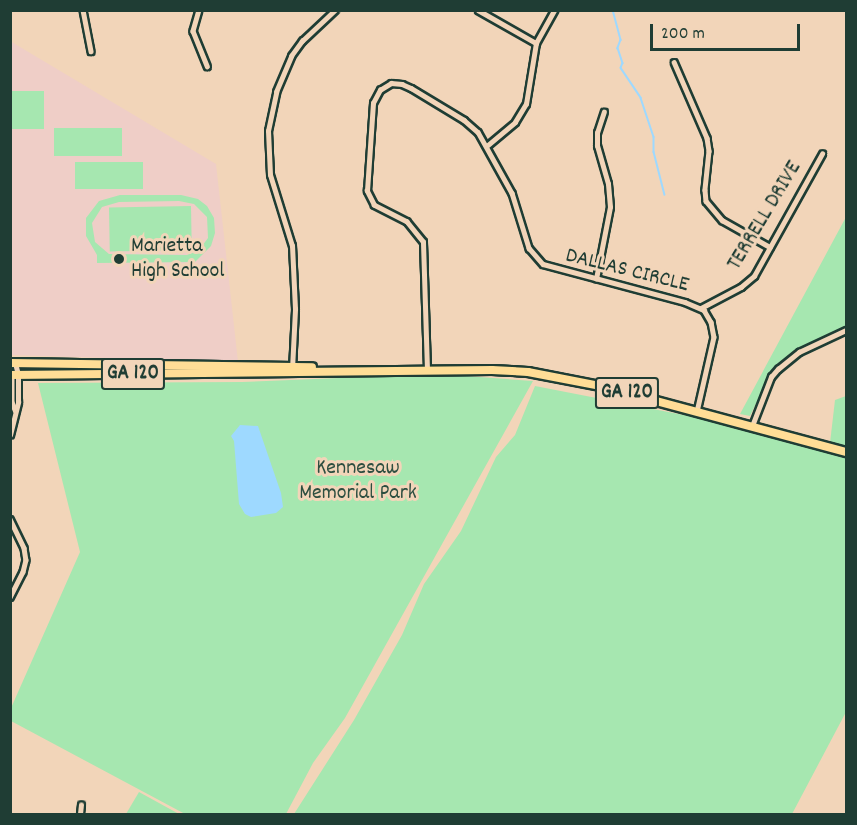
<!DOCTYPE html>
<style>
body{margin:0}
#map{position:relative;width:857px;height:825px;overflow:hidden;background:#f2d5b9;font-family:Dekko,sans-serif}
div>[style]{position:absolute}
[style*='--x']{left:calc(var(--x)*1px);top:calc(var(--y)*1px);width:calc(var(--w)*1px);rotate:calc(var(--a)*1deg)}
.built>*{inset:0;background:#efcec7}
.green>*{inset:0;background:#a6e7b0;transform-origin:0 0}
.water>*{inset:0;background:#9ed9ff}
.stream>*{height:1.5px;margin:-0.75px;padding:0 0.75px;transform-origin:0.75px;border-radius:0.75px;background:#9ed9ff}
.roads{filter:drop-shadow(2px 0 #1f3d34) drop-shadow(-2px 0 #1f3d34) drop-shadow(0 2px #1f3d34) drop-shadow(0 -2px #1f3d34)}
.street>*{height:4.5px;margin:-2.25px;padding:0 2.25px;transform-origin:2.25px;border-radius:2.25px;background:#f2d5b9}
.highway>*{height:8px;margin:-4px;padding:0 4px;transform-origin:4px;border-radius:4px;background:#ffdd96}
.dots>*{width:16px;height:16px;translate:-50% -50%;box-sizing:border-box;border:3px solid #f2d5b9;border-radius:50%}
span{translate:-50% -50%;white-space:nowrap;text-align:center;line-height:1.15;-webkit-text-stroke:6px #f2d5b9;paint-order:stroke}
.shield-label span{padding:2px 4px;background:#f2d5b9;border:2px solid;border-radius:4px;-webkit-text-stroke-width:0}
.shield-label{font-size:21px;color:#1f3d34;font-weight:700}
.street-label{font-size:22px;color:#1f3d34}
.poi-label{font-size:22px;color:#1f3d34}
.left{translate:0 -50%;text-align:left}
.park-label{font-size:22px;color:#2c4e40}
.frame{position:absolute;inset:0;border:12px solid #1f3d34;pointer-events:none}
.scale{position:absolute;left:650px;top:24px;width:150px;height:27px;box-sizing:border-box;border:3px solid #1f3d34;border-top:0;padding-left:8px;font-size:18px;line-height:21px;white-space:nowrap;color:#1f3d34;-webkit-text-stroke:4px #f2d5b9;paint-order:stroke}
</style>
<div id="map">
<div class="built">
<div style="clip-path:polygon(10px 41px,216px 164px,238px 362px,11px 355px)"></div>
</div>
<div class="green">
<div style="left:11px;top:91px;width:33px;height:38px"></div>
<div style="left:54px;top:128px;width:68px;height:28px"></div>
<div style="left:75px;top:162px;width:68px;height:27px"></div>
<div style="clip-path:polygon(evenodd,120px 195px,181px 195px,198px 199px,207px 206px,214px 218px,215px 233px,211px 246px,195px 262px,97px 263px,97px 255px,86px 236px,86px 218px,99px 201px,120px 195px,119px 202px,179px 201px,194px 204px,207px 217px,208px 238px,199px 250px,187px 255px,109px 254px,95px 242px,92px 223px,102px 207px,119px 202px)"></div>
<div style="left:191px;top:206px;width:44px;height:82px;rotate:89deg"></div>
<div style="clip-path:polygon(846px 217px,846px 328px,797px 349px,770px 375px,750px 416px,740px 414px)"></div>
<div style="clip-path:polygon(388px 376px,466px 376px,533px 381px,345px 718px,313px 763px,286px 814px,185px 814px,11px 721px,11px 708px,80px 552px,38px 383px,242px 382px)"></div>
<div style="clip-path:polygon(535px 386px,689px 416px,846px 458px,846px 712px,792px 814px,294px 814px,354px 720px,402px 635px,424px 584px,461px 531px,496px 457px,515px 435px)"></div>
<div style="clip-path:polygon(846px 396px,846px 447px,830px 443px,835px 400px)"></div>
<div style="clip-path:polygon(139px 792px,179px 814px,126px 814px)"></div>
</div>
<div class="water">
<div style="clip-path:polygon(240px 425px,258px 426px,281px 493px,283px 507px,276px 513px,251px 517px,245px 514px,239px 504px,234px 441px,231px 436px)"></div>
</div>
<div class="stream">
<div style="--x:613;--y:10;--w:31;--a:75"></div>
<div style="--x:621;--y:40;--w:9;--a:111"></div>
<div style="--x:618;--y:48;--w:16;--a:72"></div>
<div style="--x:623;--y:63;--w:5;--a:112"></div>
<div style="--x:621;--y:68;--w:36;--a:56"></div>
<div style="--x:641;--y:98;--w:41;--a:71.6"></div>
<div style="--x:654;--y:137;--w:15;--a:90"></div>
<div style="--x:654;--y:152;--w:44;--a:75.7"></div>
</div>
<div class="roads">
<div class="street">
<div style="--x:83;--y:10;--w:42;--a:79"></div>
<div style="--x:199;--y:10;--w:22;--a:106"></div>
<div style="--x:193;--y:31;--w:38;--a:68"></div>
<div style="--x:478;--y:10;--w:67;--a:29.6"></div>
<div style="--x:674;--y:62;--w:83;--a:66.5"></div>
<div style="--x:707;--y:138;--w:13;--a:81"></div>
<div style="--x:709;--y:151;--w:39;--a:96"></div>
<div style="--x:705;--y:190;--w:11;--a:85"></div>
<div style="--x:706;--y:201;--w:25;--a:50"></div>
<div style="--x:722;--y:220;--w:55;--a:29.4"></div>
<div style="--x:488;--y:145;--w:35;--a:-40"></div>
<div style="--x:515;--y:122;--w:21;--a:-59"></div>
<div style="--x:526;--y:104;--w:62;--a:-80.7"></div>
<div style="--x:536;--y:43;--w:38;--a:-61"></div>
<div style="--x:596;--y:279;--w:73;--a:-79"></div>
<div style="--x:610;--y:207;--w:23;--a:-95"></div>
<div style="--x:608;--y:184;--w:40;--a:-106"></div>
<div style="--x:597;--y:146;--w:13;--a:-90"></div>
<div style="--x:597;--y:133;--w:22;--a:-72"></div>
<div style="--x:701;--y:308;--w:45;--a:-27.7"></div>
<div style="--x:741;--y:287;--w:17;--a:-40"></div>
<div style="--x:754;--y:276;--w:140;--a:-60.9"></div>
<div style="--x:292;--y:369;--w:60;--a:-87.1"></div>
<div style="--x:295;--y:309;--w:63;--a:-92.7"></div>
<div style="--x:292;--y:246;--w:74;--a:-107.2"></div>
<div style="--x:270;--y:175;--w:44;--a:-92.6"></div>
<div style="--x:268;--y:131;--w:40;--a:-78"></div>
<div style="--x:276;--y:92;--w:39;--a:-67"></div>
<div style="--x:291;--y:56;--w:19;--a:-54"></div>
<div style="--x:302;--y:41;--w:45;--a:-43.2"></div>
<div style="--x:427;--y:370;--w:128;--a:-91.8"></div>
<div style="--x:423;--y:242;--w:26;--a:-129"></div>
<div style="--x:407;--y:222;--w:37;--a:-153"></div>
<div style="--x:374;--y:205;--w:16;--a:-117"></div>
<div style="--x:367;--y:191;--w:88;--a:-86.1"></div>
<div style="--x:373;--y:103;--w:15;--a:-62"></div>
<div style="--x:380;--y:90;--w:13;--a:-32"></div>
<div style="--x:391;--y:83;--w:11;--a:5"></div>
<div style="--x:402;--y:84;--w:10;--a:24"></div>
<div style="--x:411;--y:88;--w:62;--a:31.1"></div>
<div style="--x:464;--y:120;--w:18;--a:41"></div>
<div style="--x:478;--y:132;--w:70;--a:60.9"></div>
<div style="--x:512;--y:193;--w:58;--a:72.8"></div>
<div style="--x:529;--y:248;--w:21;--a:49"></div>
<div style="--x:543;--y:264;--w:147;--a:15"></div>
<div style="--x:685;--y:302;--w:21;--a:23"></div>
<div style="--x:704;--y:310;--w:14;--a:60"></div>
<div style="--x:711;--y:322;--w:15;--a:79"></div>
<div style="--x:714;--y:337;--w:77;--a:102.8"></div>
<div style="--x:12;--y:374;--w:28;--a:90"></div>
<div style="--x:12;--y:402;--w:9;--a:69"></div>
<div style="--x:752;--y:426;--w:53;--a:-68.8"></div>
<div style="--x:771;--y:377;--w:11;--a:-49"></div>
<div style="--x:778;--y:369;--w:27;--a:-39"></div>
<div style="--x:799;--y:352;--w:52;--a:-25.1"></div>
<div style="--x:10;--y:435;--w:34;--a:-76"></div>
<div style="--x:18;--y:402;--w:27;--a:-90"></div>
<div style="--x:18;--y:375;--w:12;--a:-104"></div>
<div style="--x:10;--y:519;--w:32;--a:64"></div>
<div style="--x:24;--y:548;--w:12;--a:81"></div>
<div style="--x:26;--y:560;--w:12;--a:104"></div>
<div style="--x:23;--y:572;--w:28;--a:117"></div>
<div style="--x:80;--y:814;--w:9;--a:-84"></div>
</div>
<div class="highway">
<div style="--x:10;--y:363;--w:302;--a:0.8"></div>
<div style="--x:10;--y:375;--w:482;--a:-0.6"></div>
<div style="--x:492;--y:370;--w:36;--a:3"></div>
<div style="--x:528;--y:372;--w:73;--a:11"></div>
<div style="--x:600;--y:386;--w:255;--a:15"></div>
</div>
</div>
<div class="dots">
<div style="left:119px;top:259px;background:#1f3d34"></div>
</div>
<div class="shield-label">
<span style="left:133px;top:374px">GA 120</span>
<span style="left:627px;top:393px">GA 120</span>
</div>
<div class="street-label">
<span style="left:765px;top:216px;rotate:-59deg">TERRELL DRIVE</span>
<span style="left:627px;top:271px;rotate:14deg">DALLAS CIRCLE</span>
</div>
<div class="poi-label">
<span class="left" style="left:131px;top:259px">Marietta<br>High School</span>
</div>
<div class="park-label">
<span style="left:358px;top:481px">Kennesaw<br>Memorial Park</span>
</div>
<div class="frame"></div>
<div class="scale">200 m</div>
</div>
